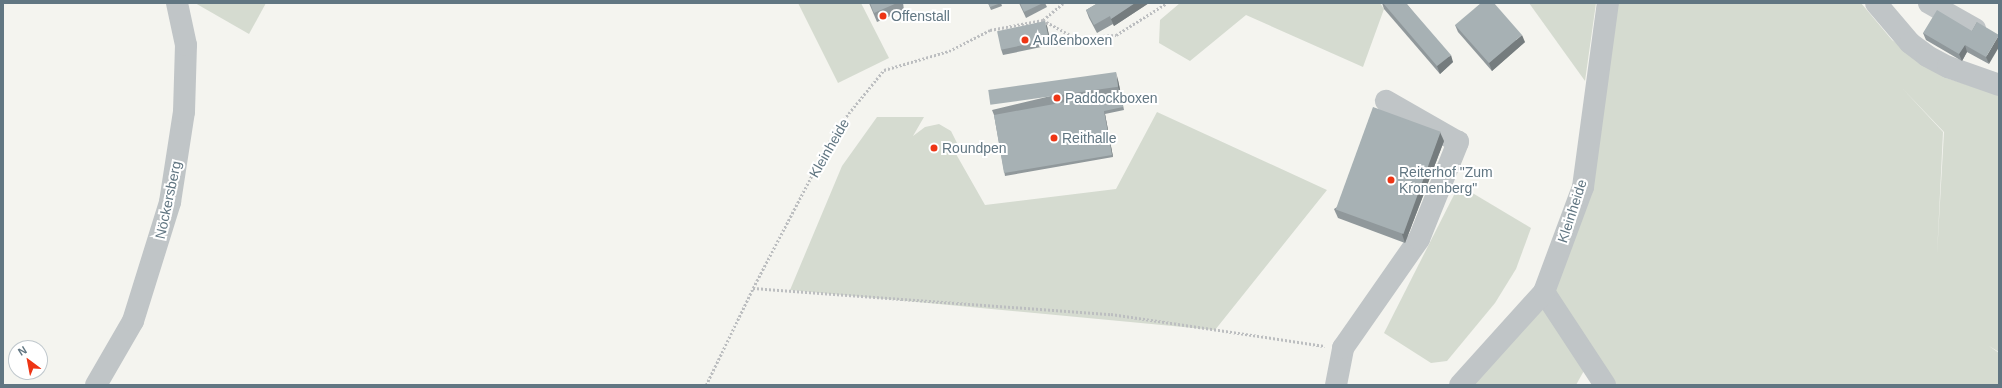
<!DOCTYPE html>
<meta charset="utf-8">
<style>
body{margin:0}
#map{position:relative;width:2002px;height:388px;overflow:hidden;background:#f4f4ef;font-family:Helvetica,sans-serif}
div>[style]{position:absolute}
[style*='--x']{left:calc(var(--x)*1px);top:calc(var(--y)*1px);width:calc(var(--w)*1px);rotate:calc(var(--a)*1deg)}
.green>*{inset:0;background:#d5dbd0}
.path>*{height:2.5px;margin-top:-1.25px;transform-origin:0;background:repeating-linear-gradient(90deg,#bcbec0 0 2px,transparent 0 4px)}
.minor>*{height:22px;margin:-11px;padding:0 11px;transform-origin:11px;border-radius:11px;background:#c0c5c7}
.wall>*{inset:0;background:#90989b}
.shaded-wall>*{inset:0;background:#757c7e}
.building>*{inset:0;background:#a7b1b4;transform-origin:0 0}
.dots>*{width:11px;height:11px;translate:-50% -50%;box-sizing:border-box;border:2px solid #fff;border-radius:50%}
span{translate:-50% -50%;white-space:nowrap;text-align:center;line-height:1.15;-webkit-text-stroke:4px #fff;paint-order:stroke}
.poi-label{font-size:14px;color:#617682}
.left{translate:0 -50%;text-align:left}
.street-label{font-size:14px;color:#617682}
.frame{position:absolute;inset:0;border:4px solid #617682;pointer-events:none}
.north{position:absolute;left:8px;top:340px;width:40px;height:40px;box-sizing:border-box;background:#fff;border:1px solid #c0c8cd;border-radius:50%;rotate:328deg;font-size:11px;font-weight:700;line-height:16px;text-align:center;color:#617682}
.north::after{content:'';display:block;margin:auto;width:14px;height:18px;background:#ee3515;clip-path:polygon(50% 0,100% 100%,50% 72%,0 100%)}
</style>
<div id="map">
<div class="green">
<div style="clip-path:polygon(195px 3px,266px 3px,249px 34px)"></div>
<div style="clip-path:polygon(798px 3px,861px 3px,889px 58px,838px 83px)"></div>
<div style="clip-path:polygon(1180px 3px,1380px 3px,1384px 9px,1363px 67px,1246px 15px,1190px 61px,1159px 43px,1160px 20px)"></div>
<div style="clip-path:polygon(1529px 3px,1596px 3px,1585px 81px)"></div>
<div style="clip-path:polygon(evenodd,1618px 3px,1861px 3px,1892px 40px,1943px 77px,1999px 95px,1999px 352px,1989px 346px,1999px 353px,1999px 385px,1609px 385px,1550px 292px,1618px 3px,1902px 88px,1944px 132px,1937px 255px,1943px 132px,1902px 88px)"></div>
<div style="clip-path:polygon(1157px 112px,1327px 190px,1215px 330px,790px 290px,842px 166px,877px 117px,924px 117px,913px 136px,925px 127px,939px 124px,951px 131px,957px 143px,956px 154px,985px 205px,1116px 189px)"></div>
<div style="clip-path:polygon(1459px 185px,1531px 228px,1516px 269px,1495px 303px,1447px 361px,1431px 363px,1384px 333px)"></div>
<div style="clip-path:polygon(1543px 305px,1586px 367px,1576px 385px,1473px 385px)"></div>
</div>
<div class="path">
<div style="--x:1043;--y:20;--w:37;--a:29"></div>
<div style="--x:1075;--y:38;--w:41;--a:-4.2"></div>
<div style="--x:1116;--y:35;--w:60;--a:-32.1"></div>
<div style="--x:753;--y:288;--w:359;--a:4.2"></div>
<div style="--x:1111;--y:314;--w:216;--a:8.5"></div>
<div style="--x:706;--y:385;--w:108;--a:-64.1"></div>
<div style="--x:753;--y:288;--w:179;--a:-62.4"></div>
<div style="--x:836;--y:129;--w:76;--a:-50.9"></div>
<div style="--x:884;--y:70;--w:68;--a:-16.3"></div>
<div style="--x:949;--y:51;--w:46;--a:-27.1"></div>
<div style="--x:990;--y:30;--w:54;--a:-10.7"></div>
<div style="--x:1043;--y:20;--w:26;--a:-40"></div>
</div>
<div class="minor">
<div style="--x:1876;--y:3;--w:52;--a:49.6"></div>
<div style="--x:1910;--y:43;--w:21;--a:37"></div>
<div style="--x:1927;--y:56;--w:24;--a:28"></div>
<div style="--x:1948;--y:67;--w:54;--a:19.4"></div>
<div style="--x:1929;--y:3;--w:53;--a:29.5"></div>
<div style="--x:1544;--y:292;--w:111;--a:56.7"></div>
<div style="--x:96;--y:385;--w:74;--a:-60"></div>
<div style="--x:133;--y:321;--w:125;--a:-72.7"></div>
<div style="--x:170;--y:202;--w:91;--a:-81.2"></div>
<div style="--x:184;--y:112;--w:67;--a:-88.3"></div>
<div style="--x:186;--y:45;--w:43;--a:-102.1"></div>
<div style="--x:1336;--y:385;--w:38;--a:-79"></div>
<div style="--x:1343;--y:348;--w:133;--a:-55.1"></div>
<div style="--x:1419;--y:239;--w:105;--a:-68.1"></div>
<div style="--x:1458;--y:142;--w:83;--a:-150.3"></div>
<div style="--x:1460;--y:385;--w:125;--a:-47.9"></div>
<div style="--x:1544;--y:292;--w:112;--a:-69.6"></div>
<div style="--x:1583;--y:187;--w:186;--a:-82.3"></div>
</div>
<div class="wall">
<div style="clip-path:polygon(869px 3px,903px 3px,904px 10px,877px 22px)"></div>
<div style="clip-path:polygon(988px 3px,1001px 3px,1002px 6px,991px 10px)"></div>
<div style="clip-path:polygon(1019px 3px,1045px 3px,1047px 7px,1026px 18px)"></div>
<div style="clip-path:polygon(1098px 3px,1149px 3px,1114px 26px,1113px 24px,1097px 33px,1089px 18px,1086px 10px)"></div>
<div style="clip-path:polygon(1382px 3px,1406px 3px,1453px 62px,1440px 74px,1384px 9px)"></div>
<div style="clip-path:polygon(1977px 22px,1989px 64px,1967px 52px,1962px 61px,1926px 40px,1923px 33px,1972px 31px)"></div>
<div style="clip-path:polygon(1455px 25px,1525px 42px,1492px 71px,1458px 32px)"></div>
<div style="clip-path:polygon(1047px 26px,1051px 45px,1003px 55px,1001px 49px)"></div>
<div style="clip-path:polygon(1118px 80px,1124px 110px,1105px 114px,1113px 157px,1005px 176px,994px 115px,992px 110px)"></div>
<div style="clip-path:polygon(1444px 141px,1405px 243px,1338px 218px,1334px 209px)"></div>
</div>
<div class="shaded-wall">
<div style="clip-path:polygon(1135px 3px,1149px 3px,1114px 26px,1111px 19px)"></div>
<div style="clip-path:polygon(1045px 21px,1047px 26px,1051px 45px,1049px 40px)"></div>
<div style="clip-path:polygon(1522px 35px,1525px 42px,1492px 71px,1489px 63px)"></div>
<div style="clip-path:polygon(1999px 35px,1999px 47px,1989px 64px,1986px 57px)"></div>
<div style="clip-path:polygon(1965px 45px,1967px 52px,1962px 61px,1959px 54px)"></div>
<div style="clip-path:polygon(1451px 55px,1453px 62px,1440px 74px,1437px 66px)"></div>
<div style="clip-path:polygon(1116px 72px,1118px 80px,1121px 94px,1118px 87px)"></div>
<div style="clip-path:polygon(1104px 111px,1105px 114px,1113px 157px,1112px 155px)"></div>
<div style="clip-path:polygon(1440px 132px,1444px 141px,1405px 243px,1402px 234px)"></div>
</div>
<div class="building">
<div style="clip-path:polygon(870px 3px,897px 3px,874px 13px)"></div>
<div style="clip-path:polygon(988px 3px,1001px 3px,990px 7px)"></div>
<div style="clip-path:polygon(1020px 3px,1043px 3px,1024px 12px)"></div>
<div style="clip-path:polygon(1098px 3px,1135px 3px,1111px 19px,1110px 16px,1094px 25px,1086px 10px)"></div>
<div style="clip-path:polygon(1383px 3px,1406px 3px,1451px 55px,1437px 66px)"></div>
<div style="clip-path:polygon(1481px 3px,1494px 3px,1522px 35px,1489px 63px,1455px 25px)"></div>
<div style="clip-path:polygon(1937px 10px,1972px 31px,1977px 22px,1999px 35px,1986px 57px,1965px 45px,1959px 54px,1923px 33px)"></div>
<div style="left:1045px;top:21px;width:19px;height:49px;rotate:78deg"></div>
<div style="left:1116px;top:72px;width:15px;height:129px;rotate:82deg"></div>
<div style="clip-path:polygon(1120px 92px,1123px 107px,1104px 111px,1112px 155px,1004px 173px,994px 115px)"></div>
<div style="left:1373px;top:107px;width:72px;height:109px;rotate:20deg"></div>
</div>
<div class="dots">
<div style="left:883px;top:16px;background:#ee3515"></div>
<div style="left:1025px;top:40px;background:#ee3515"></div>
<div style="left:1057px;top:98px;background:#ee3515"></div>
<div style="left:1054px;top:138px;background:#ee3515"></div>
<div style="left:934px;top:148px;background:#ee3515"></div>
<div style="left:1391px;top:180px;background:#ee3515"></div>
</div>
<div class="poi-label">
<span class="left" style="left:891px;top:16px">Offenstall</span>
<span class="left" style="left:1033px;top:40px">Außenboxen</span>
<span class="left" style="left:1065px;top:98px">Paddockboxen</span>
<span class="left" style="left:1062px;top:138px">Reithalle</span>
<span class="left" style="left:942px;top:148px">Roundpen</span>
<span class="left" style="left:1399px;top:180px">Reiterhof "Zum<br>Kronenberg"</span>
</div>
<div class="street-label">
<span style="left:829px;top:148px;rotate:-60deg">Kleinheide</span>
<span style="left:168px;top:200px;rotate:-78deg">Nöckersberg</span>
<span style="left:1572px;top:211px;rotate:-72deg">Kleinheide</span>
</div>
<div class="frame"></div>
<div class="north">N</div>
</div>
